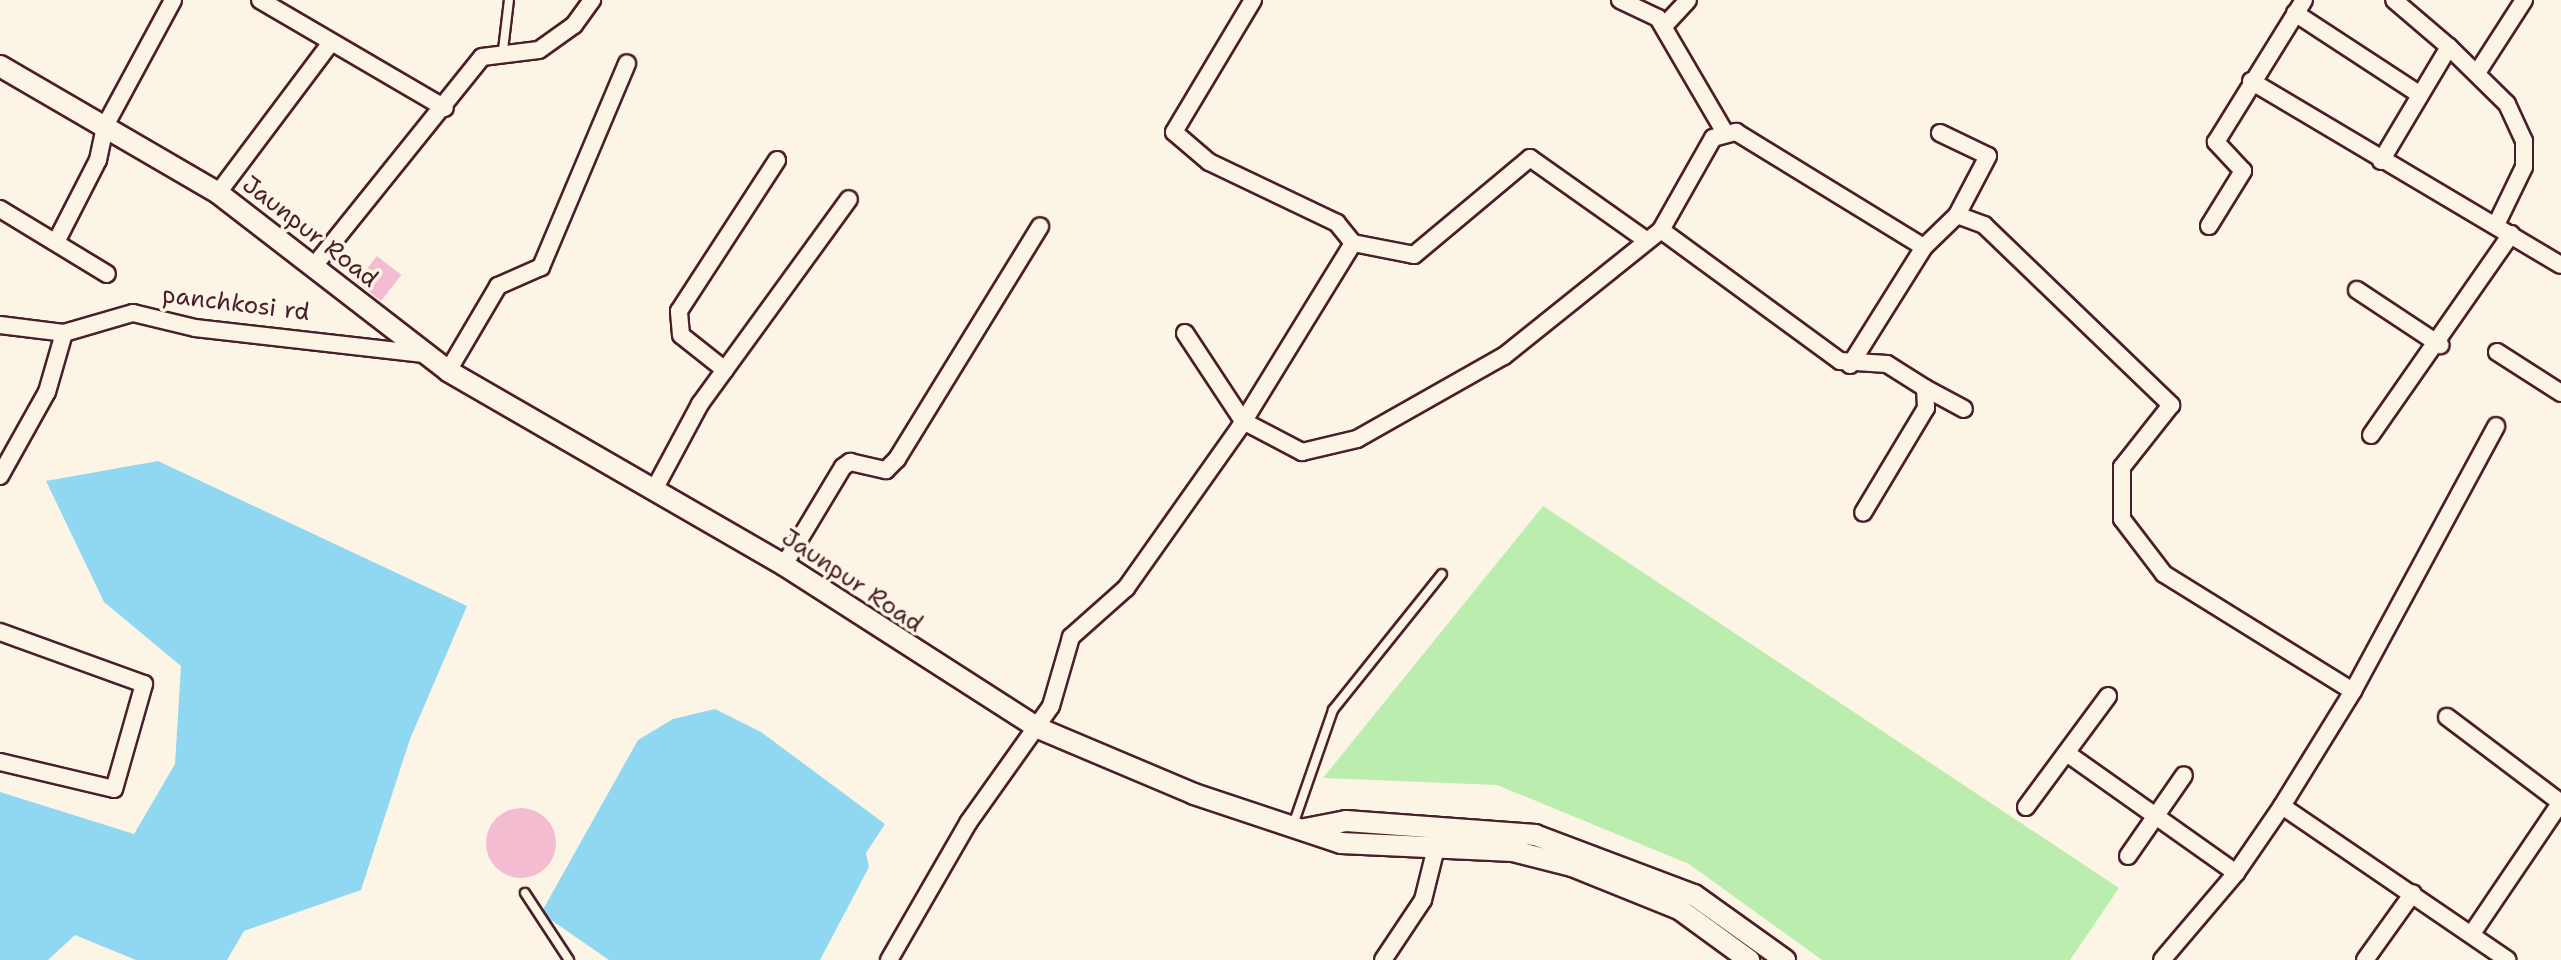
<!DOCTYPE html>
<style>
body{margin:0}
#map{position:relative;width:2561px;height:960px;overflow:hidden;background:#fcf5e5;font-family:"Shantell Sans",sans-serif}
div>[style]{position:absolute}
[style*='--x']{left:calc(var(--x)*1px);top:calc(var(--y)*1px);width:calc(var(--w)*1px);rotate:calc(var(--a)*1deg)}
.green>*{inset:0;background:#bbeeae}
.water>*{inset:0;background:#90d7f2}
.building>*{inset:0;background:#f4bcd1;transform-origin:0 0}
.round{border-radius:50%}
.roads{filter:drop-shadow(2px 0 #4a1f2b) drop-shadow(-2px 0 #4a1f2b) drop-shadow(0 2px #4a1f2b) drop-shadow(0 -2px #4a1f2b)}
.service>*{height:8px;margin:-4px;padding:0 4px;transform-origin:4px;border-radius:4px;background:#fcf5e5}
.minor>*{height:16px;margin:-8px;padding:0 8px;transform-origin:8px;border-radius:8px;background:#fcf5e5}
.tertiary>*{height:20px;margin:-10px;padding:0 10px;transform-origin:10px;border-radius:10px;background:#fcf5e5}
span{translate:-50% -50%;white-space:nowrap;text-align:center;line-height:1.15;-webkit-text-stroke:7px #fcf5e5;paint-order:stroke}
.street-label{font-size:24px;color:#4a1f2b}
</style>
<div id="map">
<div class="green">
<div style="clip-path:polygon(1543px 506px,2119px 888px,2070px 960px,1822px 960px,1689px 864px,1497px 785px,1323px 778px)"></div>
</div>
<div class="water">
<div style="clip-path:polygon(158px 461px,467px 606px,410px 739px,361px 890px,244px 931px,227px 960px,136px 960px,75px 935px,48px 960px,0 960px,0 792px,134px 834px,175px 764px,181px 666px,104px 602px,46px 481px)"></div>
<div style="clip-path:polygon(715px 709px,761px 732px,885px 824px,866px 853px,869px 867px,820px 960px,609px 960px,541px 913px,638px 740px,673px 719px)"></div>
</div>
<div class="building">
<div style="left:377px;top:256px;width:31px;height:33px;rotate:38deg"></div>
<div class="round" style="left:486px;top:808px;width:70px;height:70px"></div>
</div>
<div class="roads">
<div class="service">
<div style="--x:503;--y:50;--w:50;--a:-83.2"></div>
<div style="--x:1293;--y:825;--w:122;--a:-70.8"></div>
<div style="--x:1333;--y:710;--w:174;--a:-51.3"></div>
<div style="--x:525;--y:893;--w:80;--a:56.7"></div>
</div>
<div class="minor">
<div style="--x:260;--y:0;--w:214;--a:30.3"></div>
<div style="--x:1620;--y:0;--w:42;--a:25.3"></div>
<div style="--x:1658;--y:18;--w:131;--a:59.7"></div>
<div style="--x:2295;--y:13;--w:148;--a:33.2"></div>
<div style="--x:1664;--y:26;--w:35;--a:-47"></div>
<div style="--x:2449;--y:47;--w:81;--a:44.5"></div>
<div style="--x:2507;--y:104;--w:41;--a:65.3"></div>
<div style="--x:2524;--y:141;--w:26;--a:90"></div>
<div style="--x:2524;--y:167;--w:64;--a:115.8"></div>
<div style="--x:2477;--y:73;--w:87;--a:-57.2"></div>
<div style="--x:2251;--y:81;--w:360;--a:30.7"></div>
<div style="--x:1940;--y:133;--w:53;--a:25.6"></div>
<div style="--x:1988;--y:156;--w:67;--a:117.7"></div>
<div style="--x:2381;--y:161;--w:133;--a:-59.2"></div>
<div style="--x:2449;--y:47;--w:72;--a:-139.5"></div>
<div style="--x:218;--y:193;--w:186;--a:-53.1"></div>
<div style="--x:0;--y:209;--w:125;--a:31.3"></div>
<div style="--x:2209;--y:226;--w:65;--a:-58.3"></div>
<div style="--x:2243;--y:171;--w:40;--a:-133"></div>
<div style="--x:2216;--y:142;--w:167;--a:-58.2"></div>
<div style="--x:1661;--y:230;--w:222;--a:36.2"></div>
<div style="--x:1840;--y:361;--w:47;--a:3.7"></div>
<div style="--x:1887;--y:364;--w:45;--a:32.3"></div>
<div style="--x:1925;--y:388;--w:20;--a:87"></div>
<div style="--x:1926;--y:408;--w:122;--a:121"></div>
<div style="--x:56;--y:242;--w:92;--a:-62.9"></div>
<div style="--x:98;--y:160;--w:35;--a:-78"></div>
<div style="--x:105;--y:126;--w:143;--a:-61.6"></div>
<div style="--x:1353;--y:243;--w:62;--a:11.1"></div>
<div style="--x:1414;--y:255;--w:151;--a:-39.9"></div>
<div style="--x:1530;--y:158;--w:142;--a:35.3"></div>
<div style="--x:314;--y:266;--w:268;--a:-51.2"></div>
<div style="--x:482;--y:57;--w:57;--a:-7"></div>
<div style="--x:539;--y:50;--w:43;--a:-35.5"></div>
<div style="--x:574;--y:25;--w:31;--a:-54"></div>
<div style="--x:2357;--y:290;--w:100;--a:33.5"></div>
<div style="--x:0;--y:325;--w:64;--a:7.1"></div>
<div style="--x:64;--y:333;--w:72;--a:-16.2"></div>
<div style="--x:133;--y:313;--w:64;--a:13.6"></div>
<div style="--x:195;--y:328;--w:228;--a:6.5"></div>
<div style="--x:1185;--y:333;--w:105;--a:56.6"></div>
<div style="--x:1243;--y:421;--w:67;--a:27.7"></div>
<div style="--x:1302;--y:452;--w:57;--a:-13.3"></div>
<div style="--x:1357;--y:439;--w:169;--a:-29.5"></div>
<div style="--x:1504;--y:356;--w:201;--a:-38.7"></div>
<div style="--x:1661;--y:230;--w:106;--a:-60.5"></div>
<div style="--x:1713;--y:138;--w:24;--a:-15"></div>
<div style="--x:1736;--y:132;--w:220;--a:31.5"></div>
<div style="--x:1924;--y:247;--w:46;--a:-44.1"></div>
<div style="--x:1957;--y:215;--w:29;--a:20"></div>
<div style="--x:1984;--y:225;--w:260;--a:43.9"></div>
<div style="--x:2171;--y:405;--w:79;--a:128.3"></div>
<div style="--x:2122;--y:467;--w:52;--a:90"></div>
<div style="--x:2122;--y:519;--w:69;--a:52.6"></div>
<div style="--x:2164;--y:574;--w:222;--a:31.8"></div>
<div style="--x:2497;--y:352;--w:76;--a:32.6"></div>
<div style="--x:1850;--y:365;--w:139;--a:-57.9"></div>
<div style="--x:725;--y:370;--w:56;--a:-141.5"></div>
<div style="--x:681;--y:335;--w:24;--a:-95"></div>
<div style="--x:679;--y:311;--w:180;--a:-57"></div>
<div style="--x:448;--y:371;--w:99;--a:-59.5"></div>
<div style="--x:498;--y:286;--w:47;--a:-23.8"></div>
<div style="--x:541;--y:267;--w:221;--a:-67.1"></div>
<div style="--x:1925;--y:388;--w:44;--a:28.3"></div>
<div style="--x:2371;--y:435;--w:245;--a:-55.1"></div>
<div style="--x:0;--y:476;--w:96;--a:-60.8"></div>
<div style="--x:47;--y:392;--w:61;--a:-73.9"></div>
<div style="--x:655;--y:488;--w:95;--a:-61.8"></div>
<div style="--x:700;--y:404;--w:253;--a:-54"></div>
<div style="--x:784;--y:565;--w:114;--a:-59"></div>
<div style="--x:843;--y:467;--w:9;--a:-36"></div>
<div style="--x:850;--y:462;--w:37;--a:13"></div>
<div style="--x:886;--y:470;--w:16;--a:-45"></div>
<div style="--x:897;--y:459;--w:273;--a:-58.4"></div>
<div style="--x:0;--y:632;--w:153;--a:19.9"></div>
<div style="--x:144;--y:684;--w:109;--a:105.9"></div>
<div style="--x:114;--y:789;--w:117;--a:-166.7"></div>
<div style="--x:2447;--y:717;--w:143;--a:37"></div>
<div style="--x:2068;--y:754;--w:206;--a:35.3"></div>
<div style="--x:2282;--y:806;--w:273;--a:34.3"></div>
<div style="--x:2026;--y:807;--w:138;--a:-53.5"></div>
<div style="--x:2128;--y:856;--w:98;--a:-55.3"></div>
<div style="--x:2473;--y:932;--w:157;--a:-55.9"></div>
<div style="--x:889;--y:960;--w:158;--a:-60"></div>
<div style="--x:968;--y:823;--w:143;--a:-54.6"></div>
<div style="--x:1051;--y:706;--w:72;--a:-73.8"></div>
<div style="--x:1071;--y:637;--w:74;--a:-41.7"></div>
<div style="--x:1126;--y:588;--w:197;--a:-54.7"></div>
<div style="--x:1240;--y:427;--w:216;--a:-58.4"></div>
<div style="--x:1353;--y:243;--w:26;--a:-129"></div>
<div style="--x:1337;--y:223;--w:142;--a:-154.5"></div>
<div style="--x:1209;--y:162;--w:46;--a:-139.4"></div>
<div style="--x:1174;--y:132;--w:154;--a:-59.1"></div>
<div style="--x:1383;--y:960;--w:72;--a:-56.3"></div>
<div style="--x:1423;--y:900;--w:66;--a:-76"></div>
<div style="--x:2162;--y:960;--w:114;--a:-49.6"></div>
<div style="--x:2236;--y:873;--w:81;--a:-55.5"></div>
<div style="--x:2282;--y:806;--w:135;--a:-58.3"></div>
<div style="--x:2353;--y:691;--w:301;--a:-61.6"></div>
<div style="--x:2365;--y:960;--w:82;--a:-54.4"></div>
</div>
<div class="tertiary">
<div style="--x:0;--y:66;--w:252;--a:30.2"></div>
<div style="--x:218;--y:193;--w:291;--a:37.7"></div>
<div style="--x:448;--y:371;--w:388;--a:30"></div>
<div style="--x:784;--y:565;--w:302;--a:32.7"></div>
<div style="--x:1038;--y:728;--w:169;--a:22.9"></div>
<div style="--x:1194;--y:794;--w:155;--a:18.4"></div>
<div style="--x:1341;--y:843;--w:172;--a:2.7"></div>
<div style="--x:1513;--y:851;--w:61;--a:14.3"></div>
<div style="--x:1572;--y:866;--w:115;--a:21.9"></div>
<div style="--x:1679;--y:909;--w:87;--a:36.1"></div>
<div style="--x:1305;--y:829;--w:42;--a:-11"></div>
<div style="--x:1346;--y:821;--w:190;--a:4.2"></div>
<div style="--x:1535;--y:835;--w:170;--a:20.7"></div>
<div style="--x:1694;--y:895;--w:112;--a:35.5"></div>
</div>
</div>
<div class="street-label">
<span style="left:310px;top:232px;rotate:38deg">Jaunpur Road</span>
<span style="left:236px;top:304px;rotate:7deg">panchkosi rd</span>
<span style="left:852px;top:581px;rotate:34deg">Jaunpur Road</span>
</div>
</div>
